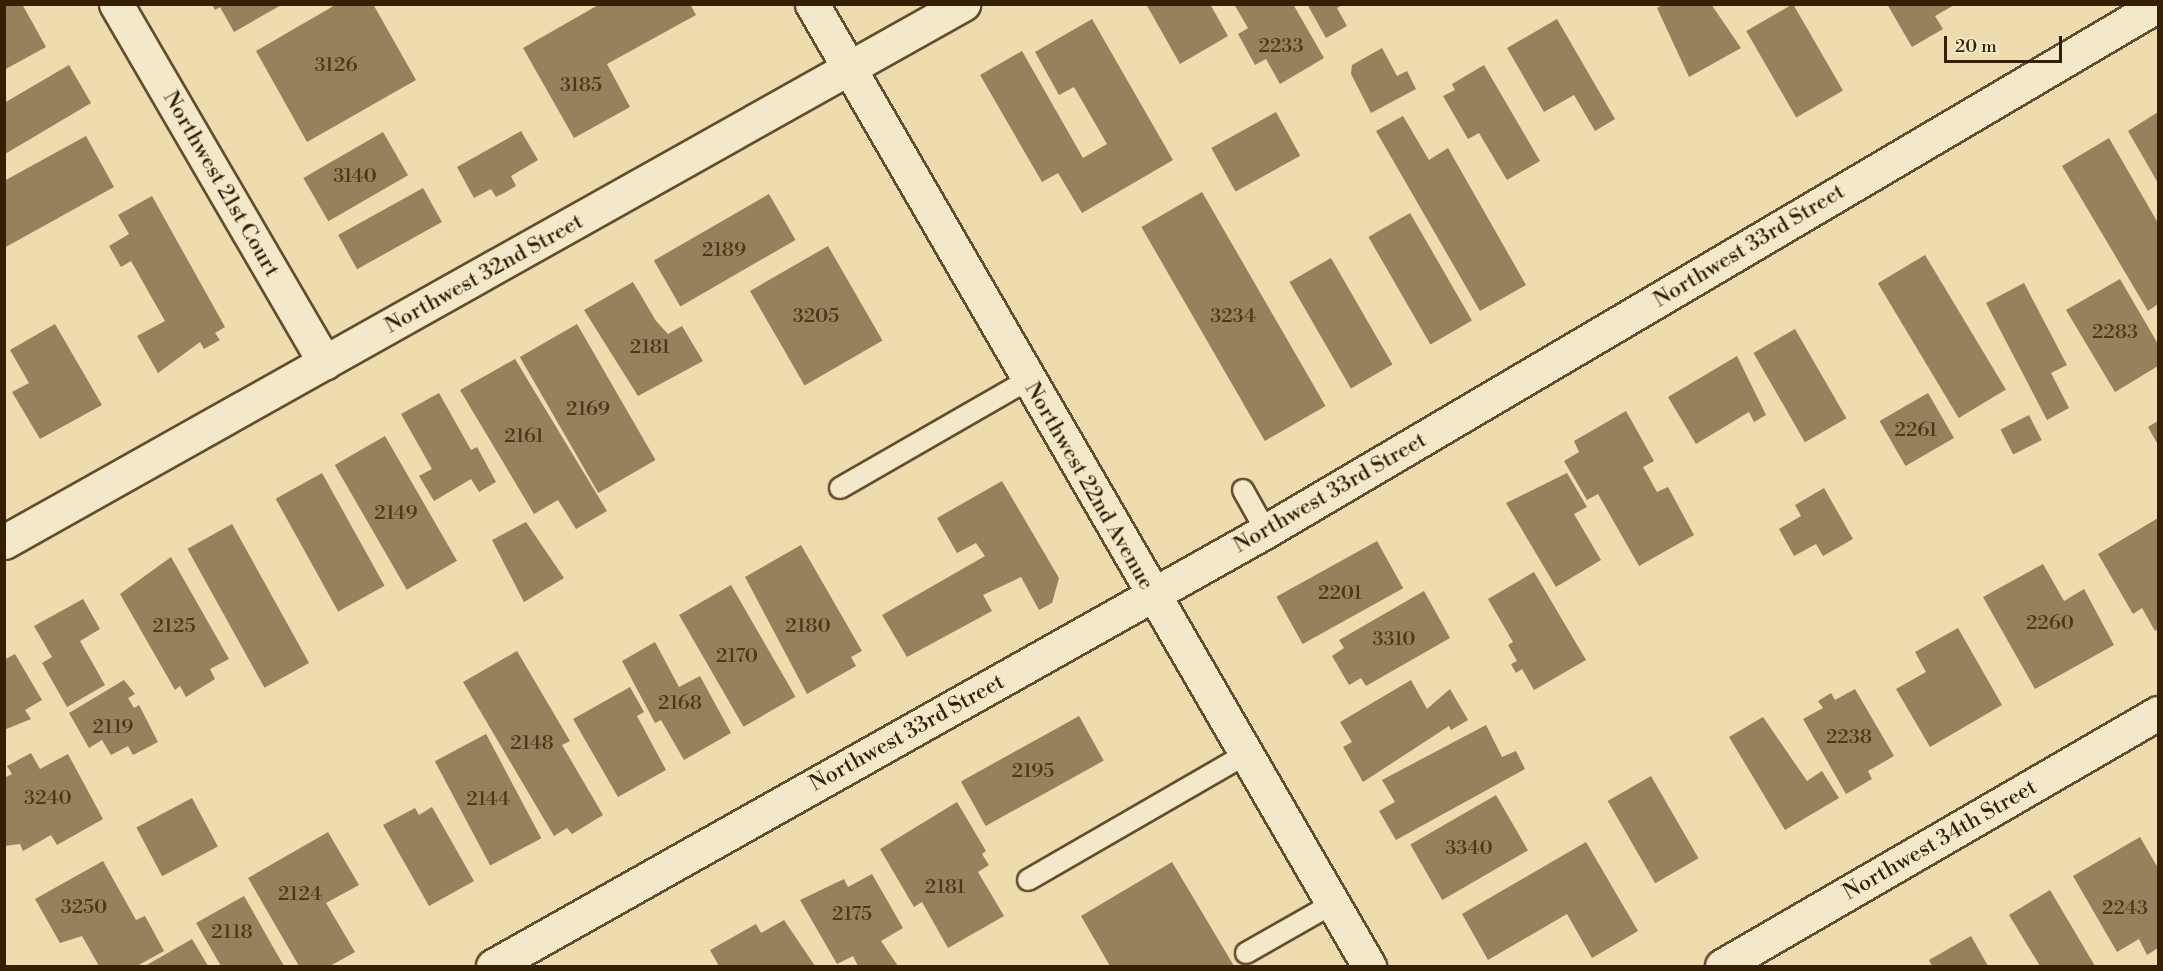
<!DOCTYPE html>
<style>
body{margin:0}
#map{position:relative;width:2163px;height:971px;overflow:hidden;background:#eedcae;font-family:"Libre Bodoni",serif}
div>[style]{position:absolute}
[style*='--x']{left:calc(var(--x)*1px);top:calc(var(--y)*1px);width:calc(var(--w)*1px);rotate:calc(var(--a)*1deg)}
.building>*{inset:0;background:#95815b;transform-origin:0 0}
.roads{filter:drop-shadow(2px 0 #624e2d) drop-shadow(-2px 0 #624e2d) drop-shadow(0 2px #624e2d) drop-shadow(0 -2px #624e2d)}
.lane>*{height:20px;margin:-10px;padding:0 10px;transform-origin:10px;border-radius:10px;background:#f4e8ca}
.street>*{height:33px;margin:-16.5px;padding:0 16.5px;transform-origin:16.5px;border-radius:16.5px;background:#f4e8ca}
.secondary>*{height:33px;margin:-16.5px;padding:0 16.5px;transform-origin:16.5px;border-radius:16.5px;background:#f4e8ca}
span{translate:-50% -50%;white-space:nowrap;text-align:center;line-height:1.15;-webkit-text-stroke:4.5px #f4e8ca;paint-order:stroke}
.number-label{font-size:20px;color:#4c3818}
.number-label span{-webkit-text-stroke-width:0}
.street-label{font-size:22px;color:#341f02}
.frame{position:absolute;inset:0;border:6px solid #341f02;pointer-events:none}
.scale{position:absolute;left:1944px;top:36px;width:118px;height:27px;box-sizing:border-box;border:3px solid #341f02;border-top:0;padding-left:8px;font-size:18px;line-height:21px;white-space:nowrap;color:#341f02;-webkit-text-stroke:4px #f4e8ca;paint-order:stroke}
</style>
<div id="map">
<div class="building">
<div style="clip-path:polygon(4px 4px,22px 4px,46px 47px,4px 70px)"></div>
<div style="clip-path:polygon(212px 4px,283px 4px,234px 32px,220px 7px,215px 10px)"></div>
<div style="clip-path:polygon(337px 4px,373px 4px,416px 80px,307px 142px,256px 51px)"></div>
<div style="clip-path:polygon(600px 4px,690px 4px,696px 15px,607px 64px,630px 107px,574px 138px,523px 48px)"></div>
<div style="clip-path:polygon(1146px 4px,1210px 4px,1228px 36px,1180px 64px)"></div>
<div style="clip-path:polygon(1234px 4px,1293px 4px,1324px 58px,1280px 84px,1266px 59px,1255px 65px,1238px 34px,1248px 28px)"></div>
<div style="clip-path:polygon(1307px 4px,1343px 4px,1337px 8px,1347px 26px,1326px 38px)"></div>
<div style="clip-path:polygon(1664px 4px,1711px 4px,1741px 48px,1689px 77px,1657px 8px)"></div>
<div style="left:1793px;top:4px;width:100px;height:54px;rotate:60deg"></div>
<div style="clip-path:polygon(1887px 4px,1956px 4px,1935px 16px,1943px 29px,1912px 47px)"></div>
<div style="clip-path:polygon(1092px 19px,1173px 160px,1082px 213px,1058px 173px,1042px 182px,980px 75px,1022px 51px,1083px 158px,1107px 144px,1074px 87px,1059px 95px,1035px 52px)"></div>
<div style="clip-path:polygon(1557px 19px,1615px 119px,1595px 131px,1574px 95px,1544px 112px,1507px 48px)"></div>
<div style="clip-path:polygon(1382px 48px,1397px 76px,1407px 71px,1416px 89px,1371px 113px,1351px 74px,1352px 65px)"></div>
<div style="clip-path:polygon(69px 65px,91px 103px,5px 154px,4px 103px)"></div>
<div style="clip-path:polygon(1484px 65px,1540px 161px,1507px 180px,1479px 133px,1468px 139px,1443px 96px,1455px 90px,1452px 84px)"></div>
<div style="left:1276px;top:112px;width:50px;height:74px;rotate:61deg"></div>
<div style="clip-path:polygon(2158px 112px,2158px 183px,2128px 131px)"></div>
<div style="clip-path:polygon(1403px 116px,1429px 160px,1448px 148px,1526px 285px,1480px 311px,1376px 131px)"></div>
<div style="clip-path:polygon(521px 131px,538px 160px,511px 176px,516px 186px,506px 192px,496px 197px,491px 189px,474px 198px,457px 167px)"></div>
<div style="left:383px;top:132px;width:50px;height:92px;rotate:60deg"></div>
<div style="clip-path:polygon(86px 136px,114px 187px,4px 248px,4px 181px)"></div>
<div style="clip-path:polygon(2109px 138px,2158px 223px,2158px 304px,2148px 311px,2062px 166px)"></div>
<div style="left:423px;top:188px;width:39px;height:97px;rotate:61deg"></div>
<div style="left:1202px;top:192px;width:247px;height:70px;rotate:60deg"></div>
<div style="left:769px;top:194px;width:53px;height:133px;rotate:60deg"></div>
<div style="clip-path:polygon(152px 196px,225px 327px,215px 333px,220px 340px,204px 349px,200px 342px,158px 373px,137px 336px,165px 321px,131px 261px,121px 267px,109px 246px,129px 234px,118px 215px)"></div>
<div style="left:1410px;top:213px;width:124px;height:48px;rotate:60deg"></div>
<div style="left:828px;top:246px;width:109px;height:90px;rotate:60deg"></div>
<div style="left:1925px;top:255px;width:157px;height:55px;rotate:59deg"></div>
<div style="left:1331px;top:258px;width:123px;height:48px;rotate:60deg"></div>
<div style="clip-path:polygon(2120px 279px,2158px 344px,2158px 366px,2115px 392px,2066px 310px)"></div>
<div style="clip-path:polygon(633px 282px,656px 321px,668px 334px,682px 326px,703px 361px,638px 396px,584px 310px)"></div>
<div style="clip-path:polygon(2024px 283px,2067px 365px,2051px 373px,2069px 408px,2047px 420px,1986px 303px)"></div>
<div style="clip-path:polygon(55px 324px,102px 405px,40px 439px,12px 392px,29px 383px,10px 350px)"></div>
<div style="left:577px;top:324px;width:157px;height:66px;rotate:60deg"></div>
<div style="left:1795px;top:329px;width:103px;height:48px;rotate:60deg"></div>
<div style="clip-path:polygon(1737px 356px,1766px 415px,1754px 422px,1749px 412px,1696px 444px,1668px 397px)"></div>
<div style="clip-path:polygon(515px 359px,607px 511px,576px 529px,558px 500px,534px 514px,460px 390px)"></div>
<div style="clip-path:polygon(439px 393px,471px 450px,477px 447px,496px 482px,479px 492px,471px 479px,434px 501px,419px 476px,432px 469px,401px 414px)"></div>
<div style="left:1928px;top:393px;width:52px;height:56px;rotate:60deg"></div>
<div style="clip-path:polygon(1626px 411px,1654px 461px,1643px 467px,1657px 492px,1668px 487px,1694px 535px,1639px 566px,1598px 494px,1587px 500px,1564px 461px,1579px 452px,1574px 441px)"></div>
<div style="left:2029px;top:415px;width:28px;height:32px;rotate:63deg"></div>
<div style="clip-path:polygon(2158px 421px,2158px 445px,2148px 427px)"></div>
<div style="left:385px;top:436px;width:144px;height:58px;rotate:60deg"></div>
<div style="left:322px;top:473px;width:129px;height:53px;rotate:61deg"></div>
<div style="clip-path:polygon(1567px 473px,1587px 507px,1574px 514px,1601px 560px,1556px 587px,1506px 503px)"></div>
<div style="clip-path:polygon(1002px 481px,1059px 578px,1052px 603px,1039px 610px,1021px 577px,983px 595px,992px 611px,907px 657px,882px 615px,985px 556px,976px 543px,957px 553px,937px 518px)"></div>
<div style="clip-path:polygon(1824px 488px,1853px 539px,1823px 556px,1816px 544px,1794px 556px,1779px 529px,1801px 516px,1795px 505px)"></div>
<div style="clip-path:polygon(2158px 518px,2158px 629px,2155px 631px,2142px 608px,2133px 614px,2098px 554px)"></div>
<div style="clip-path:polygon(526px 522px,564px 578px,524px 602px,492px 540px)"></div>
<div style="left:232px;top:524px;width:159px;height:51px;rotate:61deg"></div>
<div style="left:1377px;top:541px;width:54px;height:115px;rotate:61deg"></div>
<div style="clip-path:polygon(801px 545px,862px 651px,851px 657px,856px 666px,807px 694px,745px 577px)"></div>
<div style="clip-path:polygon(171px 557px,229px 659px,210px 669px,215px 679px,186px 697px,180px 686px,175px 690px,120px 594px)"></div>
<div style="clip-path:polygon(2043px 564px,2064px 601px,2084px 589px,2114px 645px,2035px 689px,1983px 597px)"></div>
<div style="clip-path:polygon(1534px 572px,1586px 660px,1534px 690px,1522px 669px,1516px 673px,1511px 664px,1517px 661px,1508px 645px,1513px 642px,1488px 599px)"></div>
<div style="left:731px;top:585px;width:129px;height:60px;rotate:60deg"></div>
<div style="clip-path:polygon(1424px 591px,1450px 638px,1366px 686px,1361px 678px,1349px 685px,1332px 656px,1344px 648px,1339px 640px)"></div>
<div style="clip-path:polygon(83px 599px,100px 629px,80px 641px,105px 685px,67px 707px,42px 663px,52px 657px,34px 626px)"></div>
<div style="clip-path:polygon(1958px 628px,2002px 705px,1930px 747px,1896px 689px,1926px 672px,1915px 652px)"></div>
<div style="clip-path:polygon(655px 642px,679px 687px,700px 676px,731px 733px,684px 760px,661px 720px,655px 723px,622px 661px)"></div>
<div style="clip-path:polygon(517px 651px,570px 741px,562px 745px,603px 815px,572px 834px,567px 828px,554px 836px,463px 682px)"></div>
<div style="clip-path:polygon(15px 654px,42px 700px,25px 710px,31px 719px,4px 730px,4px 660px)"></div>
<div style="clip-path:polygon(124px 680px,135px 694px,128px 698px,134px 708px,139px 705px,158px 742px,133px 755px,128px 746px,111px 755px,102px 740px,89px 748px,69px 713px)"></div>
<div style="clip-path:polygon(1411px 680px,1427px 709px,1450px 689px,1468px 720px,1451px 730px,1449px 726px,1363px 782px,1343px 747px,1352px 742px,1340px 722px)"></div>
<div style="clip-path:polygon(630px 687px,644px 712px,637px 716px,666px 770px,618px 797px,573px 719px)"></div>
<div style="clip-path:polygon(1855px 689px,1894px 756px,1868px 771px,1872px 779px,1846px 794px,1803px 719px,1823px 708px,1818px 701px,1831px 693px,1835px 700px)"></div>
<div style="left:1079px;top:716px;width:51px;height:135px;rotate:61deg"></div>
<div style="clip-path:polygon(1763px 717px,1807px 781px,1822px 771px,1839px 798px,1785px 830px,1729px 737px)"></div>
<div style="clip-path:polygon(1486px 725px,1502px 757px,1516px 751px,1525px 769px,1396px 840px,1379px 811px,1395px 802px,1382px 780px)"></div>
<div style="left:486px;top:734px;width:118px;height:58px;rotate:62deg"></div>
<div style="clip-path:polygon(31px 753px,40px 769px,68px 754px,103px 819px,57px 845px,51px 835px,23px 851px,20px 844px,4px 846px,4px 778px,12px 774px,7px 766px)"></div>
<div style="left:1651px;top:776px;width:95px;height:50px;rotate:60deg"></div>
<div style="left:1496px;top:795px;width:64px;height:99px;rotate:60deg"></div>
<div style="left:192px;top:798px;width:55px;height:63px;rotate:62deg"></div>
<div style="clip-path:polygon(957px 802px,986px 851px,982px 854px,989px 865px,978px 872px,1004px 916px,948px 948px,922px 902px,914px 907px,880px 849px)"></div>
<div style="clip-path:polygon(432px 807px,474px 881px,429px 906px,383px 825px,415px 808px,419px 815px)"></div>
<div style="clip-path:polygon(328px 832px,359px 885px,326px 903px,355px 952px,330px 966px,299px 966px,248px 878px)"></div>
<div style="clip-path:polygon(2140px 837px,2158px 868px,2158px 948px,2147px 955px,2139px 939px,2117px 952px,2073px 876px)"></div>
<div style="clip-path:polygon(1586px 842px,1638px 931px,1592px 958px,1567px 914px,1488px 960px,1462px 914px)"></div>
<div style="clip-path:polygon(103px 861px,136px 920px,145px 916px,164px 951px,137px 966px,99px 966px,82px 936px,60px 943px,35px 899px)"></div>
<div style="clip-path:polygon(1172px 862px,1234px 966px,1110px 966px,1081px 916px)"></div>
<div style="clip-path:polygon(872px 874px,903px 928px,881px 941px,898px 966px,858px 966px,853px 956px,837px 964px,800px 900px,844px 879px,848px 887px)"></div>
<div style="clip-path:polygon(2050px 890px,2095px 966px,2040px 966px,2009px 915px)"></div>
<div style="clip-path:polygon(244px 896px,269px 940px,284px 966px,221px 966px,196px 923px)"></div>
<div style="clip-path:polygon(784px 920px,815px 966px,719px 966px,710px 950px,756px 924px,761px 933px)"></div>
<div style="clip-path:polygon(1971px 936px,1988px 966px,1932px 966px,1929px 960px)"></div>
<div style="clip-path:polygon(192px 939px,208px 966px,145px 966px)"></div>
</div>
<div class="roads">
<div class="lane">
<div style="--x:840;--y:488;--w:217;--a:-29.9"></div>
<div style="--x:1243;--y:490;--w:47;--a:60.7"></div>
<div style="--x:1028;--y:880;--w:252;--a:-30"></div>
<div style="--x:1246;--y:953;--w:101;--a:-29.6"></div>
</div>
<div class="street">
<div style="--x:116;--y:4;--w:415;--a:59.8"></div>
<div style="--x:4;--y:542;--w:1100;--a:-29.29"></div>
<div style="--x:493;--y:966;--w:887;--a:-29.37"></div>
<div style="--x:1266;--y:531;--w:1036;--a:-30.53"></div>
<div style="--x:1722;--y:966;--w:504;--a:-30.13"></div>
</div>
<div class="secondary">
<div style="--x:812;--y:4;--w:1112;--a:59.93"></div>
</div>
</div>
<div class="number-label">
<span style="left:1281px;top:46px">2233</span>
<span style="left:336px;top:65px">3126</span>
<span style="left:581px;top:85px">3185</span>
<span style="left:355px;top:176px">3140</span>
<span style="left:724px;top:250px">2189</span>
<span style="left:816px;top:316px">3205</span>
<span style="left:1233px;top:316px">3234</span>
<span style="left:2115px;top:332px">2283</span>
<span style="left:650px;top:347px">2181</span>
<span style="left:588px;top:409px">2169</span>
<span style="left:1916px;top:430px">2261</span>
<span style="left:524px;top:436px">2161</span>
<span style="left:396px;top:513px">2149</span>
<span style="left:1340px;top:593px">2201</span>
<span style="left:2050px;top:623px">2260</span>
<span style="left:174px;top:626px">2125</span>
<span style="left:808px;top:626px">2180</span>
<span style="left:1394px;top:639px">3310</span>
<span style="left:737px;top:656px">2170</span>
<span style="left:680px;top:703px">2168</span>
<span style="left:113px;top:727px">2119</span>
<span style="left:1849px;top:737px">2238</span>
<span style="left:532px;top:743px">2148</span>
<span style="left:1033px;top:771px">2195</span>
<span style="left:48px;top:798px">3240</span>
<span style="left:488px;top:799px">2144</span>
<span style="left:1469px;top:848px">3340</span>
<span style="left:945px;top:887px">2181</span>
<span style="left:300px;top:894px">2124</span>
<span style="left:84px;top:907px">3250</span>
<span style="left:2125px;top:908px">2243</span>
<span style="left:852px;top:914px">2175</span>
<span style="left:232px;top:932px">2118</span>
</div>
<div class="street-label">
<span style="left:221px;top:184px;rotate:60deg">Northwest 21st Court</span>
<span style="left:1749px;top:246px;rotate:-31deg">Northwest 33rd Street</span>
<span style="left:484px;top:274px;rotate:-29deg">Northwest 32nd Street</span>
<span style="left:1089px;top:486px;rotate:60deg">Northwest 22nd Avenue</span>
<span style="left:1330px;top:493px;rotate:-30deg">Northwest 33rd Street</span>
<span style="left:907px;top:733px;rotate:-29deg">Northwest 33rd Street</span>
<span style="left:1940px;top:840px;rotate:-30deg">Northwest 34th Street</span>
</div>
<div class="frame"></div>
<div class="scale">20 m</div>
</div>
